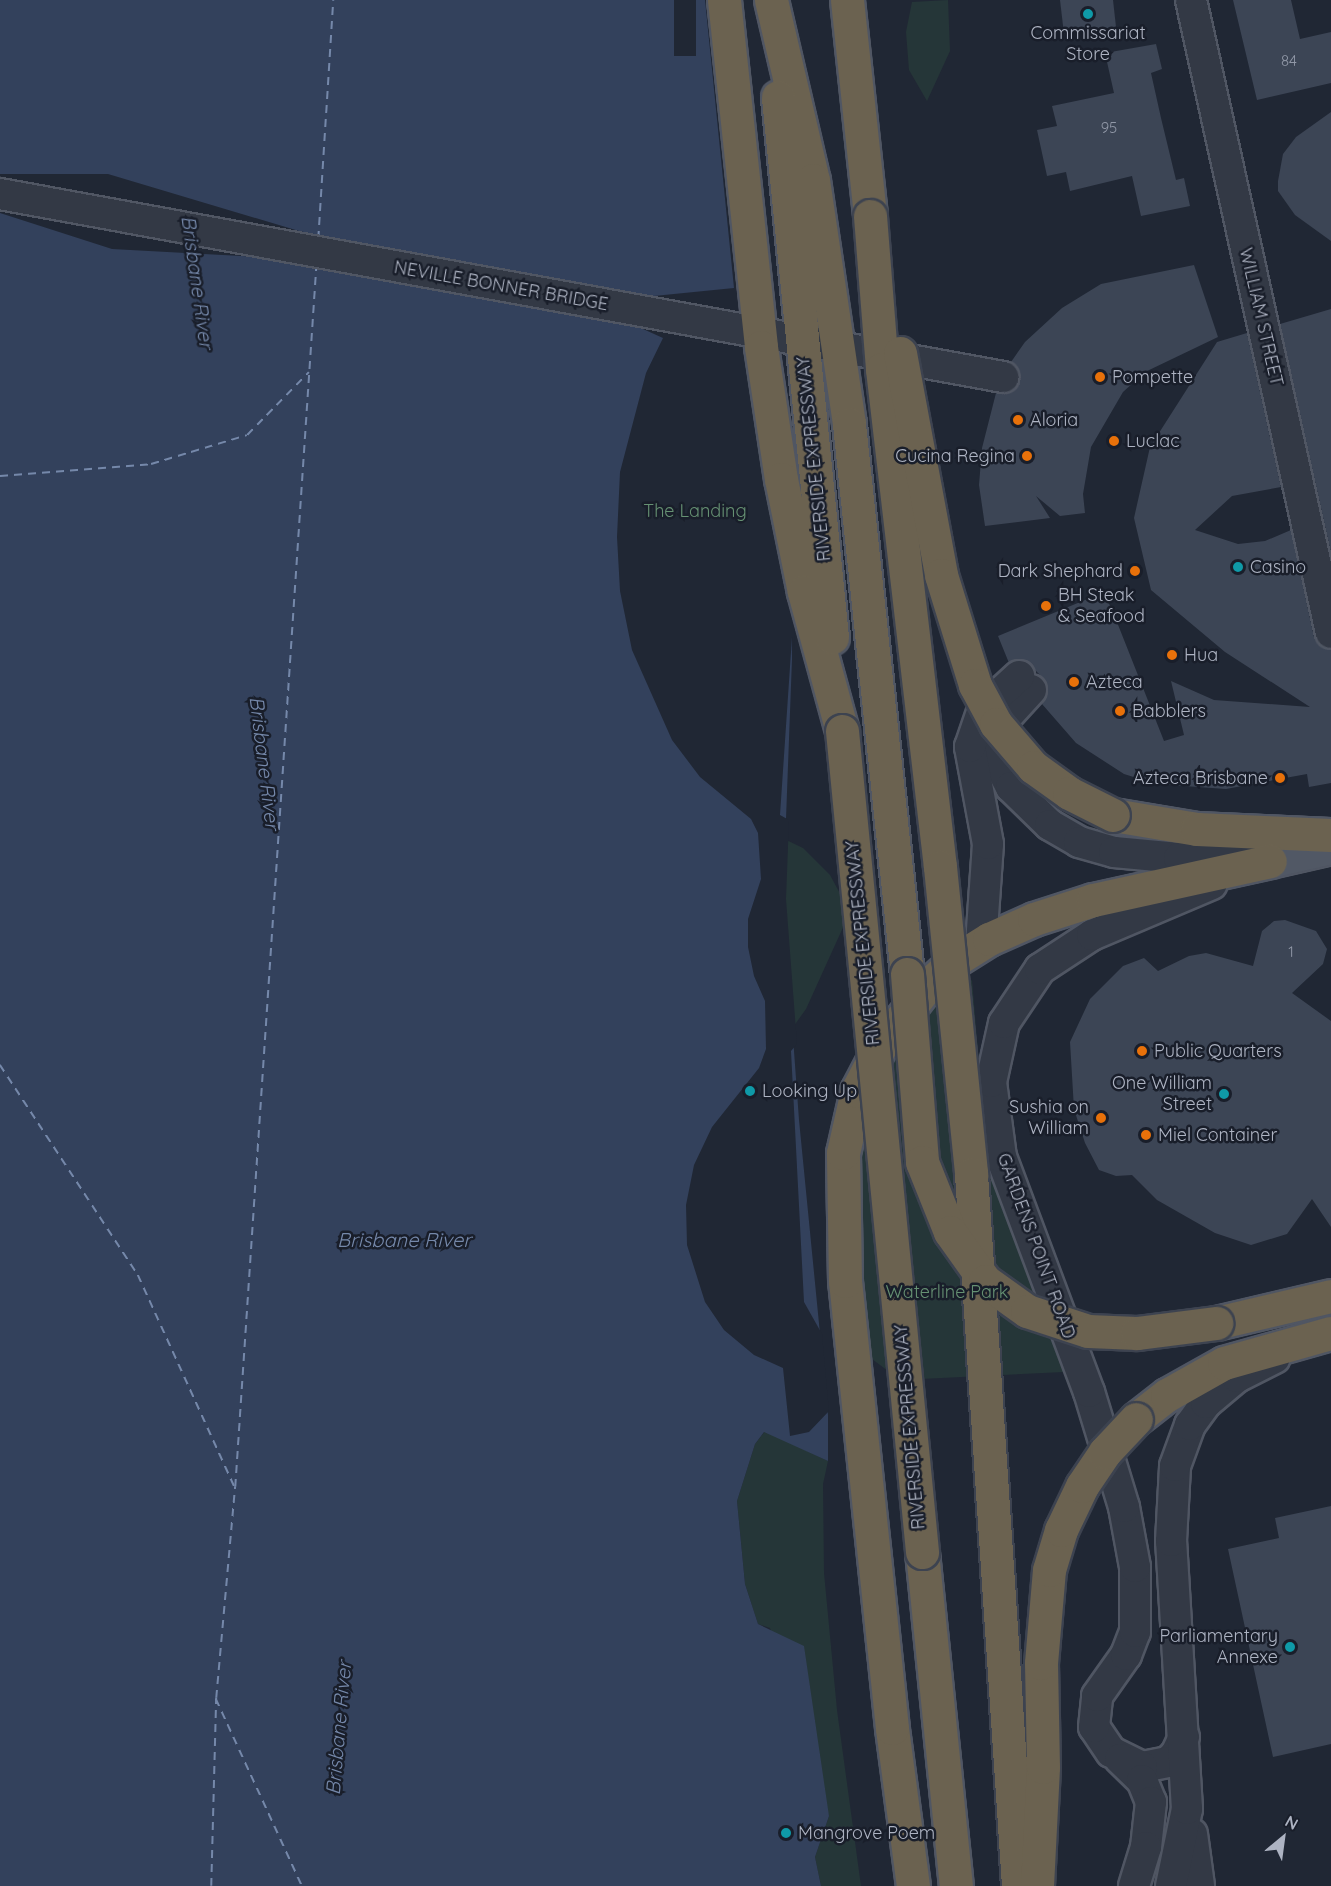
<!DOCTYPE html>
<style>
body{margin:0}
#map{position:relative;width:1331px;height:1886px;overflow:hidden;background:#202734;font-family:Quicksand,sans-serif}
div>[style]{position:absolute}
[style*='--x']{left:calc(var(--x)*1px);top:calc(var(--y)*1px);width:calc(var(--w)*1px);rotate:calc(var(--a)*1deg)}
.green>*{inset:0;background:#253638}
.water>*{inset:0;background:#33415c}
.pier>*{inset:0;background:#202734;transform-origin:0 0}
.ferry>*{height:1.5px;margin-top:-0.75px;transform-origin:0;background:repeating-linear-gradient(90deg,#7588aa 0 8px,transparent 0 14px)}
.building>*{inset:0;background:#3c4555}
.roads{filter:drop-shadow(2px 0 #505663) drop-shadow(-2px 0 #505663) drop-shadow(0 2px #505663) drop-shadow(0 -2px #505663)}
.minor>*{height:30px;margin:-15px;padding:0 15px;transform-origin:15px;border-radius:15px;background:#333945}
.major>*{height:33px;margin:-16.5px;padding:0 16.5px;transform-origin:16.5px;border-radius:16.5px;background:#515865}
.highway>*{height:33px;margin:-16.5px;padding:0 16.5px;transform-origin:16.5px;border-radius:16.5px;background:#6b6250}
.bridges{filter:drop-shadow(2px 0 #3d4350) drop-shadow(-2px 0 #3d4350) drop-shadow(0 2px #3d4350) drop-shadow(0 -2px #3d4350)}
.highway-bridge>*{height:33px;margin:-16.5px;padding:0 16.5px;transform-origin:16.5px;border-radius:16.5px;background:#6b6250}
.dots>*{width:16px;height:16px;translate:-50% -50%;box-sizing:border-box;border:3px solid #191e2a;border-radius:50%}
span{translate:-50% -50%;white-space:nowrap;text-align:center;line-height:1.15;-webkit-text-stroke:5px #191e2a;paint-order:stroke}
.number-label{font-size:15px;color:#9198a7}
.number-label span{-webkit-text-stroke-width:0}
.poi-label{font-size:18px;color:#adb3c2}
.left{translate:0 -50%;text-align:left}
.right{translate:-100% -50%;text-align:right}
.street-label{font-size:18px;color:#adb3c2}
.park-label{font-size:18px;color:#669173}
.water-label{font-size:20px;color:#7588aa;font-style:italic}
.north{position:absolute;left:1253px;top:1808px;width:60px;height:60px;-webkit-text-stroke:4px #191e2a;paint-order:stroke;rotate:29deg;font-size:16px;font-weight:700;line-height:24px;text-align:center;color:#adb3c2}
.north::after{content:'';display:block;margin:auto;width:21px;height:27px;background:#adb3c2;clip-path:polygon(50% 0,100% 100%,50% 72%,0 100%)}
</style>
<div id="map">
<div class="green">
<div style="clip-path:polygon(948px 0,950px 51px,927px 101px,909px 70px,906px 32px,912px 2px)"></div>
<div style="clip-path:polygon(782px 838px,803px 848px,830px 875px,844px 901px,845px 923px,806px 1009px,783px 1041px)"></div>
<div style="clip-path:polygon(972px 980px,986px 1145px,1064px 1372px,900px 1380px,864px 1353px,859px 1178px,869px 1101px,892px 1055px,934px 1005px)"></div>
<div style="clip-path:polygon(765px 1431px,828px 1461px,823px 1484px,824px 1573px,837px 1710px,861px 1886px,821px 1886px,815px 1857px,829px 1816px,770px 1628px,758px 1624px,745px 1584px,737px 1501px,755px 1444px)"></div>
</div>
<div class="water">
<div style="clip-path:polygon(0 0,834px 0,791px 484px,792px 659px,783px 899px,799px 1120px,828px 1415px,828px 1461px,764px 1432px,755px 1444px,737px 1501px,745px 1584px,758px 1624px,804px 1646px,829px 1816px,815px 1857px,821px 1886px,0 1886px)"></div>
</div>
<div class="pier">
<div style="left:674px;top:0;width:22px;height:56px"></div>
<div style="clip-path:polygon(705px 0,733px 0,767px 249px,742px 0,837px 0,847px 128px,821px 343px,794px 485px,795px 650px,792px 637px,780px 815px,789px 820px,786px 899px,797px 1044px,791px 1051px,804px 1302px,822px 1334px,829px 1411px,809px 1432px,790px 1436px,783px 1368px,754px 1355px,724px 1330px,705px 1302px,687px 1245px,686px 1205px,694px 1165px,712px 1127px,759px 1068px,766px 1049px,765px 1001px,754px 976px,748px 947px,748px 919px,761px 879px,758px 833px,751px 819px,700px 777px,672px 740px,632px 650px,620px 591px,617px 537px,620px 472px,646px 373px,663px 338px,643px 329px,645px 323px,296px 259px,112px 249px,0 213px,0 174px,108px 174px,299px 231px,652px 302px,654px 296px,734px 288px)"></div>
</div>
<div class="ferry">
<div style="--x:318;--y:239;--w:239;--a:-86.4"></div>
<div style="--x:0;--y:476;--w:151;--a:-4.5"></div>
<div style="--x:151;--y:464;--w:100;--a:-16.8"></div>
<div style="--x:247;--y:435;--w:88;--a:-45.5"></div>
<div style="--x:0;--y:1065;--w:251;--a:56.7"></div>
<div style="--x:138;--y:1275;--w:232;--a:65.5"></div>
<div style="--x:216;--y:1699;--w:206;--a:65.3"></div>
<div style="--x:211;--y:1886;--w:188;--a:-88.5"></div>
<div style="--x:216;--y:1698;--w:212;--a:-84.9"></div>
<div style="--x:235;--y:1487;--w:1222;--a:-86.2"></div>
</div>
<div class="building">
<div style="clip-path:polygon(1060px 0,1113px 0,1116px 27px,1064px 34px)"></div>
<div style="clip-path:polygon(1233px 0,1291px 0,1300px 39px,1331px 32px,1331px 83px,1257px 100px)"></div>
<div style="clip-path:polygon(1156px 44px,1162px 69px,1151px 73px,1161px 118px,1176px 180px,1184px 178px,1190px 206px,1141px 216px,1132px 176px,1070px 191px,1066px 172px,1047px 176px,1037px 130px,1057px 126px,1052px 106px,1114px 93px,1105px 53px)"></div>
<div style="clip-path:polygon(1331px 112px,1331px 241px,1295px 215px,1278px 191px,1278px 181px,1283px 154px,1296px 137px)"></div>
<div style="clip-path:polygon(1194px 265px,1218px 337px,1145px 372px,1123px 392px,1091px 447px,1083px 494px,1085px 513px,1060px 516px,1036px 496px,1050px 518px,985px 526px,979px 485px,982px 448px,996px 393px,1009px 393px,1020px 381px,1019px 371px,1011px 362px,1025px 342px,1062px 308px,1101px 284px)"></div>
<div style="clip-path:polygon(1331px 309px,1331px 553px,1280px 324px)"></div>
<div style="clip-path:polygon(1247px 333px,1281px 487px,1232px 496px,1195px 530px,1238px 544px,1265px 541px,1291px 530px,1314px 637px,1319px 645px,1331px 650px,1331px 783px,1309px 787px,1307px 774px,1226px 789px,1156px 784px,1124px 774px,1076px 743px,1042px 704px,1048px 693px,1043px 678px,1025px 660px,1009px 663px,998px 636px,1102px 593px,1111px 607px,1164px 741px,1184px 735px,1171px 681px,1214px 700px,1310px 707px,1225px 652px,1151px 590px,1134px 518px,1150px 447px,1217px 342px)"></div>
<div style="clip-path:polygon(1285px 920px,1316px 931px,1327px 949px,1323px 964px,1292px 993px,1331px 1021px,1331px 1227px,1312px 1199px,1287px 1234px,1251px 1245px,1215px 1233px,1157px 1200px,1132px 1175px,1116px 1176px,1099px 1170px,1085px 1143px,1074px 1109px,1070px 1042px,1090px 999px,1123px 966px,1144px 958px,1158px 971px,1189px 956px,1206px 953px,1253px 966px,1262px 931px,1274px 921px)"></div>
<div style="clip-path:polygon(1331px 1506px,1331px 1744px,1273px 1757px,1228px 1549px,1279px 1538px,1275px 1518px)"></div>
</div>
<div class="roads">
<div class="minor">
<div style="--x:1191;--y:0;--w:648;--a:77.53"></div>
<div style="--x:0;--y:194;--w:1020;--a:10.34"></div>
<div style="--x:1031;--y:690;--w:47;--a:132.4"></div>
<div style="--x:999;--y:725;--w:16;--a:112"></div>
<div style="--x:993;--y:740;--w:14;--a:86"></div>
<div style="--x:994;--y:754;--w:37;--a:63"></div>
<div style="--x:1011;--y:787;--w:54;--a:44.3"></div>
<div style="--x:1050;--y:825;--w:34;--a:30"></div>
<div style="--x:1079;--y:842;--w:36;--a:16"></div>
<div style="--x:1114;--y:852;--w:65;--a:5.3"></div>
<div style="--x:1179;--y:858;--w:73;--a:-1.6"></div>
<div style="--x:981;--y:944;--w:100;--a:-86"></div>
<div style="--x:988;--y:844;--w:99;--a:-100.5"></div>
<div style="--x:970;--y:747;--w:40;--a:-71.1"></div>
<div style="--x:983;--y:709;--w:49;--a:-42.5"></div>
<div style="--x:1184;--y:1737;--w:19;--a:115"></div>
<div style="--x:1176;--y:1754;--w:11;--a:135"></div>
<div style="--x:1168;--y:1762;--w:26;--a:169"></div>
<div style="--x:1142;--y:1767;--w:34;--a:-154"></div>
<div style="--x:1111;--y:1752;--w:30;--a:-124"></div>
<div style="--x:1094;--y:1727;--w:31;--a:-84"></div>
<div style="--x:1097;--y:1696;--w:50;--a:-54.7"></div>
<div style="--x:1126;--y:1655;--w:25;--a:-69"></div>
<div style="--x:1135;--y:1632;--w:65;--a:-90"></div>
<div style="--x:1135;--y:1567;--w:61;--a:-100.4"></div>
<div style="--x:1124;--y:1507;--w:120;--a:-106.9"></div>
<div style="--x:1089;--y:1392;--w:251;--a:-110.5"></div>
<div style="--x:1001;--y:1157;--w:76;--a:-97.6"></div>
<div style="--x:991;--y:1082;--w:60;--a:-77.6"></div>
<div style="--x:1004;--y:1023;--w:65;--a:-56.3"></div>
<div style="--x:1040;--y:969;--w:62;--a:-33.2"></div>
<div style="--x:1092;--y:935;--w:130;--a:-23"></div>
<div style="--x:1120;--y:1759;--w:30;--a:44"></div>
<div style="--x:1142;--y:1780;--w:24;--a:68"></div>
<div style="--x:1151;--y:1802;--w:45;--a:96.3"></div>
<div style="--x:1146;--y:1847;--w:41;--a:107.1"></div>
<div style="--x:1192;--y:1834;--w:52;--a:82.3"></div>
<div style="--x:1171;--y:1886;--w:79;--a:-78.3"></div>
<div style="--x:1187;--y:1809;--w:268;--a:-93.4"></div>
<div style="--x:1171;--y:1541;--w:75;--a:-86.9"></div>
<div style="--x:1175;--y:1466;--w:44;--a:-69.9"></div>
<div style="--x:1190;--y:1425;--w:27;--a:-54"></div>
<div style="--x:1206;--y:1403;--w:40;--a:-40"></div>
<div style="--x:1237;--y:1377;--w:42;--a:-26.6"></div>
</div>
<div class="major">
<div style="--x:1270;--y:861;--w:63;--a:-12.9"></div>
</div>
<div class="highway">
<div style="--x:724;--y:0;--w:349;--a:83.9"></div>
<div style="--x:761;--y:347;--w:134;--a:81.4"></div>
<div style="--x:781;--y:479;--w:115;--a:78.5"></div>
<div style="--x:804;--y:592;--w:144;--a:74.7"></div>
<div style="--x:771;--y:0;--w:185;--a:76.9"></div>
<div style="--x:813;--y:180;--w:247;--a:81.6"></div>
<div style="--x:849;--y:424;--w:553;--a:83.98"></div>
<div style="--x:847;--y:0;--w:217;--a:83.9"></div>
<div style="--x:778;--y:97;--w:543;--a:84.29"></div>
<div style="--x:1113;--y:815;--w:85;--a:9.5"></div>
<div style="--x:1197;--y:829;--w:134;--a:2.6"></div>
<div style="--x:1216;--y:1323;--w:118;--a:-13.2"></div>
<div style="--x:1136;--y:1419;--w:39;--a:-38"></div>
<div style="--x:1167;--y:1395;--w:65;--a:-29.3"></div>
<div style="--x:1224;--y:1363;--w:111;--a:-15.7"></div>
<div style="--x:922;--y:1552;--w:336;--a:84.2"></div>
<div style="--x:913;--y:1886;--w:159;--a:-97.6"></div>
<div style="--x:892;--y:1728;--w:449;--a:-96"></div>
<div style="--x:845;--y:1281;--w:128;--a:-90.9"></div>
<div style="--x:843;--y:1153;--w:64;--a:-77.3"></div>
<div style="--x:857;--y:1091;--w:52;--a:-62.4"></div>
<div style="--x:881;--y:1045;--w:73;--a:-52.2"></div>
<div style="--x:926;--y:987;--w:42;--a:-42.1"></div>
<div style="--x:957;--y:959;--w:38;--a:-32"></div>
<div style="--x:989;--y:939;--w:49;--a:-24"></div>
<div style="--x:1034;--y:919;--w:62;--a:-17.9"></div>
<div style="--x:1093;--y:900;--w:181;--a:-12.4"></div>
</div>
</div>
<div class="bridges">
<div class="highway-bridge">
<div style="--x:870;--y:216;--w:153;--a:85.5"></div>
<div style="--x:882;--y:369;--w:501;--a:83.36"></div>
<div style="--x:940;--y:867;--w:309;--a:84.2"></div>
<div style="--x:971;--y:1174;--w:714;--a:86.22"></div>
<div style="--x:900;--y:353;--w:226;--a:79.5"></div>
<div style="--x:941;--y:575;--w:115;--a:72.8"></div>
<div style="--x:975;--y:685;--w:44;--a:61.7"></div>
<div style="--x:996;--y:724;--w:57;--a:49.3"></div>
<div style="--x:1033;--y:767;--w:44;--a:35.8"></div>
<div style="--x:1069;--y:793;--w:49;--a:26.6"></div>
<div style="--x:842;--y:731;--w:825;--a:84.43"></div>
<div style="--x:907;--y:974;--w:189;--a:85.4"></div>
<div style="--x:922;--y:1162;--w:75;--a:68.2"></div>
<div style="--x:950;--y:1232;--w:60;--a:54.5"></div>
<div style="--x:985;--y:1281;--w:52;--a:35.5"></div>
<div style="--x:1027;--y:1311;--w:64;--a:18.2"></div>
<div style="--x:1088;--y:1331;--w:49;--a:2.3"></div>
<div style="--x:1137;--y:1333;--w:80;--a:-7.2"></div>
<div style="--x:1037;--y:1886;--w:119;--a:-87.1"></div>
<div style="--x:1043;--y:1767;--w:104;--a:-91.1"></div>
<div style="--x:1041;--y:1663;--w:93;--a:-85.1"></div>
<div style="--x:1049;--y:1570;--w:42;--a:-73.3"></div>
<div style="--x:1061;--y:1530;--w:49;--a:-64.5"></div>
<div style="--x:1082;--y:1486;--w:41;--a:-55.9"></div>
<div style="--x:1105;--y:1452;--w:45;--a:-46.8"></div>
</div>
</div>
<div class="dots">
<div style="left:1088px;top:14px;background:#0f9aa8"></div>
<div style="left:1100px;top:377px;background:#e8710a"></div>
<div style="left:1018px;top:420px;background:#e8710a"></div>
<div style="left:1114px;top:441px;background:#e8710a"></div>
<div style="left:1027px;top:456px;background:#e8710a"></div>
<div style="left:1238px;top:567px;background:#0f9aa8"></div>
<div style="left:1135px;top:571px;background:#e8710a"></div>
<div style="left:1046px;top:606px;background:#e8710a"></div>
<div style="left:1172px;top:655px;background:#e8710a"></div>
<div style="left:1074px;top:682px;background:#e8710a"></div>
<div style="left:1120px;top:711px;background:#e8710a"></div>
<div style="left:1280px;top:778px;background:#e8710a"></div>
<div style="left:1142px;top:1051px;background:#e8710a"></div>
<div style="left:750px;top:1091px;background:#0f9aa8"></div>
<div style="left:1224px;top:1094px;background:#0f9aa8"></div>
<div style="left:1101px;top:1118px;background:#e8710a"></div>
<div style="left:1146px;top:1135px;background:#e8710a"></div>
<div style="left:1290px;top:1647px;background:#0f9aa8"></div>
<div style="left:786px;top:1833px;background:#0f9aa8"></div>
</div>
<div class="number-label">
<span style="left:1289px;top:61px">84</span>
<span style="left:1109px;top:128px">95</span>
<span style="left:1291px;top:952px">1</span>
</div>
<div class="poi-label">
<span style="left:1088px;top:44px">Commissariat<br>Store</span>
<span class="left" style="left:1112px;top:377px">Pompette</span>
<span class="left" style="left:1030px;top:420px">Aloria</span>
<span class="left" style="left:1126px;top:441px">Luclac</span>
<span class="right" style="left:1015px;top:456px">Cucina Regina</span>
<span class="left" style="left:1250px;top:567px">Casino</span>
<span class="right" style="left:1123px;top:571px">Dark Shephard</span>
<span class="left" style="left:1058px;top:606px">BH Steak<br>&amp; Seafood</span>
<span class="left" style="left:1184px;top:655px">Hua</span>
<span class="left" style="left:1086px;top:682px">Azteca</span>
<span class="left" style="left:1132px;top:711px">Babblers</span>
<span class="right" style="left:1268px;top:778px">Azteca Brisbane</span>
<span class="left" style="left:1154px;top:1051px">Public Quarters</span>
<span class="right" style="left:1212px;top:1094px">One William<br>Street</span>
<span class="left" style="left:762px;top:1091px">Looking Up</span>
<span class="right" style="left:1089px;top:1118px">Sushia on<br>William</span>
<span class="left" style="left:1158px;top:1135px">Miel Container</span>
<span class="right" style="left:1278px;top:1647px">Parliamentary<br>Annexe</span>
<span class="left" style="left:798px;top:1833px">Mangrove Poem</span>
</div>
<div class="street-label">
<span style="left:501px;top:286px;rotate:10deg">NEVILLE BONNER BRIDGE</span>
<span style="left:1261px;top:317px;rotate:77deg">WILLIAM STREET</span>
<span style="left:814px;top:459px;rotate:-96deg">RIVERSIDE EXPRESSWAY</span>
<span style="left:863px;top:943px;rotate:-96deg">RIVERSIDE EXPRESSWAY</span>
<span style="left:1036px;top:1246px;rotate:70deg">GARDENS POINT ROAD</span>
<span style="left:910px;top:1427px;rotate:-95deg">RIVERSIDE EXPRESSWAY</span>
</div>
<div class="park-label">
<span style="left:695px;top:511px">The Landing</span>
<span style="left:947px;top:1292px">Waterline Park</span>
</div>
<div class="water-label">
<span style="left:198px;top:282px;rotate:82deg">Brisbane River</span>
<span style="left:265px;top:763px;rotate:83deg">Brisbane River</span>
<span style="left:404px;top:1239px">Brisbane River</span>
<span style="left:338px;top:1728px;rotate:-85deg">Brisbane River</span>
</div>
<div class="north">N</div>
</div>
